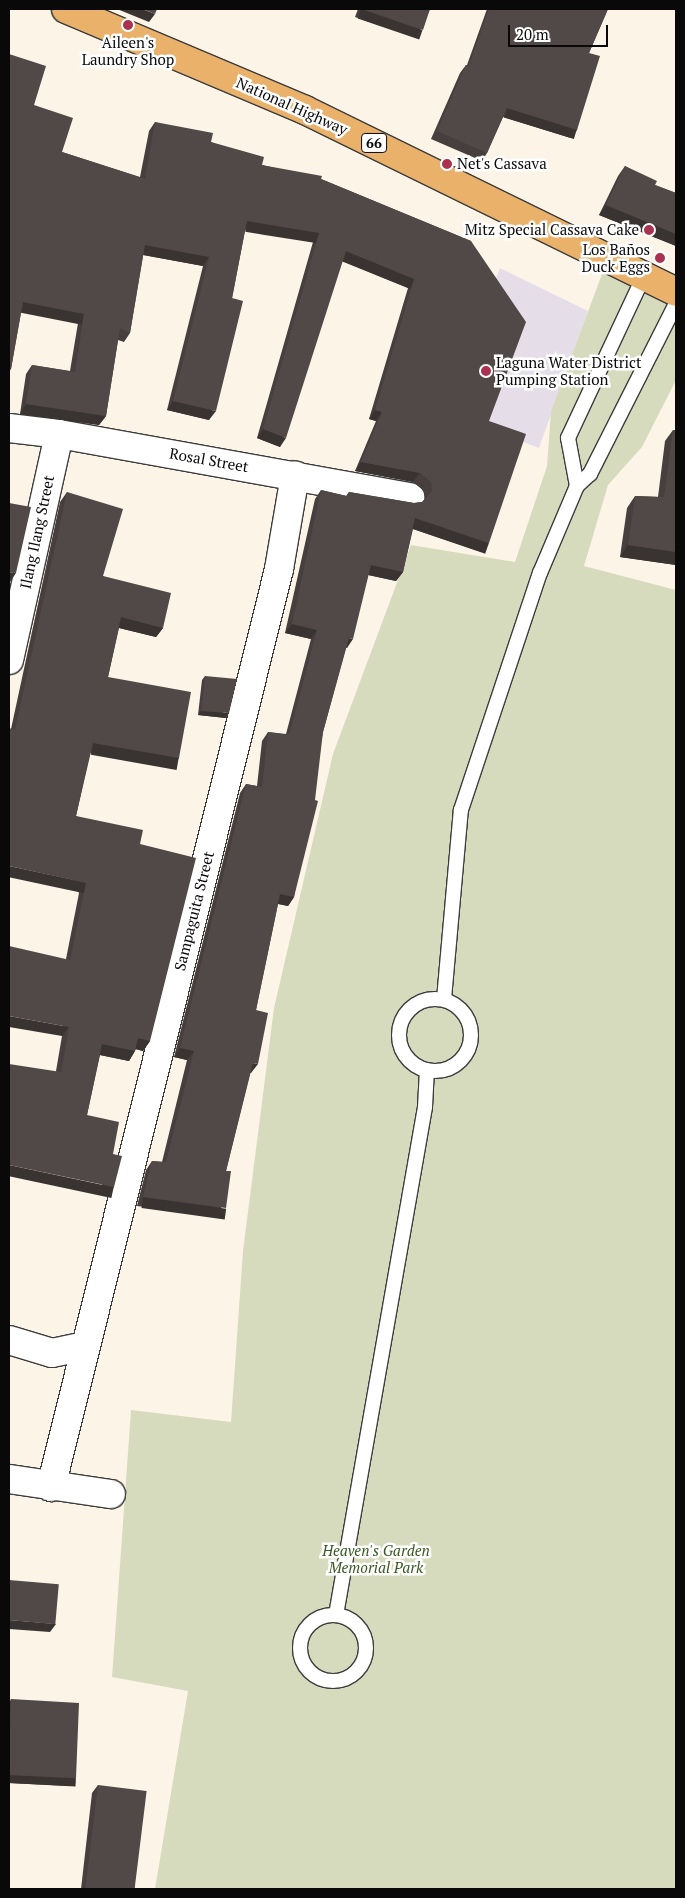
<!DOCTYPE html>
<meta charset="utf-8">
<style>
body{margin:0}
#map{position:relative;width:685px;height:1898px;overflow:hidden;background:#fdf4e8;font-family:"PT Serif",serif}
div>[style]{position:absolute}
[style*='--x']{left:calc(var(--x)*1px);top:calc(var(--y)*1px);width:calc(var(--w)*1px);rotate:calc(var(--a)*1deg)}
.industrial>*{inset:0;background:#e5dee8}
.cemetery>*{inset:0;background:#d7dbbd}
.roads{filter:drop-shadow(1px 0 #3c3c3c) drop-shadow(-1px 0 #3c3c3c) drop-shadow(0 1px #3c3c3c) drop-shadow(0 -1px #3c3c3c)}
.service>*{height:14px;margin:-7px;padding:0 7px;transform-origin:7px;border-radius:7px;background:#fff}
.service>.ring{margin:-7px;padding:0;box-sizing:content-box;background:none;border:14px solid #fff;border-radius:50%}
.minor>*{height:28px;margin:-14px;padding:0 14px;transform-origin:14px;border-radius:14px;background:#fff}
.primary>*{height:28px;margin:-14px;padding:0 14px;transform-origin:14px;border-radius:14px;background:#eab16b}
.wall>*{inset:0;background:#463f3d}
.shaded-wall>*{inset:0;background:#393332;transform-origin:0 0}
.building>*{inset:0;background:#514947;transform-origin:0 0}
.dots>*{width:14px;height:14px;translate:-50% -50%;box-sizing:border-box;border:2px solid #fff;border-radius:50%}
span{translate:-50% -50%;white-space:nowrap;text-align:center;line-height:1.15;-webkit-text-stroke:5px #fff;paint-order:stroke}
.shield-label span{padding:1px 4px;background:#fff;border:1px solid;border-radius:4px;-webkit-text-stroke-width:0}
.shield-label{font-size:14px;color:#090909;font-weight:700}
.poi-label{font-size:15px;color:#090909}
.left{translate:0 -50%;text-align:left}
.right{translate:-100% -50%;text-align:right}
.street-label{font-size:15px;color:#090909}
.park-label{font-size:15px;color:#385922;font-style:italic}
.frame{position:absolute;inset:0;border:10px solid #090909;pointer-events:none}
.scale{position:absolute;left:508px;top:25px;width:100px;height:22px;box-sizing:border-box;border:2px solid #090909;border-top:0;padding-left:6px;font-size:15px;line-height:18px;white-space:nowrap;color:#090909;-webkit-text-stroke:4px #fff;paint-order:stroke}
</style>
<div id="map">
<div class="industrial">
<div style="clip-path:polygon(500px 268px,588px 311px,539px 448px,450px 414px,474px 332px)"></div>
</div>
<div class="cemetery">
<div style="clip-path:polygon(608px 258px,676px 292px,676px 380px,642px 447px,608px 485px,584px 566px,676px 590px,676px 1889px,155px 1889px,188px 1691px,112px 1677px,131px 1410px,231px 1422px,243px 1251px,274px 1008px,333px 754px,411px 545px,515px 562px,547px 466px,551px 411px)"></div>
</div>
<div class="roads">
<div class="service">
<div style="--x:577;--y:486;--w:49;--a:-100.6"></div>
<div style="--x:568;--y:438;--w:179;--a:-64.9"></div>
<div class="ring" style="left:399px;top:999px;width:58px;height:58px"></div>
<div style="--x:444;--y:999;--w:190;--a:-84.9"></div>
<div style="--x:461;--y:810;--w:250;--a:-71.6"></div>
<div style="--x:540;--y:573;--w:95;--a:-67"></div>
<div style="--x:577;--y:486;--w:18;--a:-43"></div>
<div style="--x:590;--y:474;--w:191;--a:-63.2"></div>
<div style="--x:336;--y:1615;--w:516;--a:-80.06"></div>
<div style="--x:425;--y:1107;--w:37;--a:-87"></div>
<div class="ring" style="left:300px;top:1615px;width:52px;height:52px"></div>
</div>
<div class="minor">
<div style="--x:9;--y:428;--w:50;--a:6.8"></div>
<div style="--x:59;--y:434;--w:357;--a:10.2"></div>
<div style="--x:9;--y:660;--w:231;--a:-77.5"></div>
<div style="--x:9;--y:1340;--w:45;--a:16.8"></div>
<div style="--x:52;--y:1353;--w:34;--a:-12"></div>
<div style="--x:9;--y:1479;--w:103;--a:8.4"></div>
<div style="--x:51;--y:1487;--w:946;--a:-76.05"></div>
<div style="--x:279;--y:569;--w:95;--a:-80.3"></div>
</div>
<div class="primary">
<div style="--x:66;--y:9;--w:259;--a:22.9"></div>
<div style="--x:305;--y:110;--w:413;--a:26.1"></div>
</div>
</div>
<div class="wall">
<div style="clip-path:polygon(358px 9px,430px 9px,417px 38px,355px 17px)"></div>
<div style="clip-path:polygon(487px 9px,608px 9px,589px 53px,577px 130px,571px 138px,503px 117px,487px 153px,482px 161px,431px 139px,460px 73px,466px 65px,467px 65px)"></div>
<div style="clip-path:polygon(9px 54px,34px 105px,62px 152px,140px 177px,149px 131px,155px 122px,211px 142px,262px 165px,321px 179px,471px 241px,489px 421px,489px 543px,482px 552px,413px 529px,403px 572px,396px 581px,368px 575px,347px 648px,346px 647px,323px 732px,294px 897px,288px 906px,278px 904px,256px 1010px,251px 1073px,250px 1073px,226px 1171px,220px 1217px,137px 1206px,146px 1170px,152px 1161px,162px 1162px,187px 1060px,174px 1057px,240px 793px,246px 784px,257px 786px,262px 741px,268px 732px,286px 734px,311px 639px,285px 633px,315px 499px,321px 490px,346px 496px,349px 492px,414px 503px,422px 502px,425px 499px,424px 491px,413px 482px,355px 471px,376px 421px,369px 419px,408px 288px,342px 261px,280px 447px,257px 438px,313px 242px,245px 230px,209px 420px,167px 410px,203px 266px,143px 255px,130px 333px,124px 342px,118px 340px,106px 416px,99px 425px,20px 414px,26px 374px,32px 365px,70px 371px,78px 323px,21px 312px,11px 369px,9px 372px)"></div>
<div style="clip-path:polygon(625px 166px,655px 185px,676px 193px,676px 246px,599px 215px,618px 176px)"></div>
<div style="clip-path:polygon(673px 430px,676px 565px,620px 557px,627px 508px,635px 496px,658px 497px,665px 441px)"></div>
<div style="clip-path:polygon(67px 492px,103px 576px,163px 628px,156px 637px,119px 628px,108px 677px,179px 758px,172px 768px,90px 753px,76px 816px,140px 844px,150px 1041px,143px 1051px,136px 1049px,129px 1061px,100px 1055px,87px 1115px,113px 1154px,114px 1187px,107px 1197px,56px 1071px,62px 1036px,66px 959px,79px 893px,11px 729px,60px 502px)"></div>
<div style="clip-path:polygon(205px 676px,226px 718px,198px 715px,202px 680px)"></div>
<div style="clip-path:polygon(11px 1699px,76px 1778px,70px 1786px,9px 1783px,9px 1703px)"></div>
<div style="clip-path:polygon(98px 1785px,135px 1889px,81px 1889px,92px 1793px)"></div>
</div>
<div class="shaded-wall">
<div style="clip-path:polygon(117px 9px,142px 9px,155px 14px,149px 22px)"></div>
<div style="left:361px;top:9px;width:65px;height:10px;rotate:19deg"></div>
<div style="left:507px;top:108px;width:73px;height:10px;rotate:17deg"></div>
<div style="clip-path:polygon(606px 205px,676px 234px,676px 246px,599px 215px)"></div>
<div style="left:247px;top:221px;width:73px;height:11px;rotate:9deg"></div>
<div style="clip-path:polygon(145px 245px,209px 257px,203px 266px,138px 254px)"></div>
<div style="left:346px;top:251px;width:74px;height:11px;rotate:22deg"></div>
<div style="left:23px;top:302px;width:62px;height:11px;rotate:11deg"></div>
<div style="clip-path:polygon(173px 401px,216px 411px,209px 420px,167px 410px)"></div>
<div style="clip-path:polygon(26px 404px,106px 416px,99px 425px,20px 414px)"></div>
<div style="clip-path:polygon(375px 410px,382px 412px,376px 421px,369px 419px)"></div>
<div style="clip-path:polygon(263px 429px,286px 438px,280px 447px,257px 438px)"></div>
<div style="clip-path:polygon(361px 462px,420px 473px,413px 482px,355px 471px)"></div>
<div style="left:415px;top:518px;width:78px;height:11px;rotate:19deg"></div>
<div style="clip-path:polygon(628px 545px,676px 552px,676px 565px,620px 557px)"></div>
<div style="clip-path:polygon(371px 565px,403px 572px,396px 581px,364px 574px)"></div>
<div style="clip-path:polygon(9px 572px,16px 573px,10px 582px,9px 582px)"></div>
<div style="clip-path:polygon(121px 617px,163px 628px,156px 637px,115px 627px)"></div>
<div style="clip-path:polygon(292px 624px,317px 630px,311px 639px,285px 633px)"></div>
<div style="clip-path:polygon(349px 638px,353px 639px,347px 648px,342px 647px)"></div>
<div style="clip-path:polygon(201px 711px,229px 713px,226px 718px,198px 715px)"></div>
<div style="left:93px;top:743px;width:87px;height:12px;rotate:10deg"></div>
<div style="left:9px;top:866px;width:79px;height:11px;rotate:12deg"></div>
<div style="clip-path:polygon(280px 894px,294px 897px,288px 906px,274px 903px)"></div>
<div style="clip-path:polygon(9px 1016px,69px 1027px,62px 1036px,9px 1027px)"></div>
<div style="clip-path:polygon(138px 1038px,150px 1041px,143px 1051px,131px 1048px)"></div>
<div style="clip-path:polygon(102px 1044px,135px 1051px,129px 1061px,95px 1054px)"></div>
<div style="clip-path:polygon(180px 1048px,194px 1051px,187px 1060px,174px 1057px)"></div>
<div style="clip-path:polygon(253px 1063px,258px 1064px,251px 1073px,247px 1072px)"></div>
<div style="left:9px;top:1165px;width:107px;height:11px;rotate:12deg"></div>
<div style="left:143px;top:1197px;width:84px;height:11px;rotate:8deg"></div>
<div style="clip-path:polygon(9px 1620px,56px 1624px,50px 1632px,9px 1629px)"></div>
<div style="left:9px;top:1775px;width:67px;height:8px;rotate:3deg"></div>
</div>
<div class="building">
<div style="clip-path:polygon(142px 9px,157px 9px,155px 14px)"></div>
<div style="clip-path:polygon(362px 9px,430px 9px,423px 30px)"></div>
<div style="clip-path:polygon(489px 9px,608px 9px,589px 53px,600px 56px,577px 130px,507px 108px,487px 153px,437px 131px,466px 65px,469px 66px)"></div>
<div style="clip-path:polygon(9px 54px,46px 66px,34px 105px,73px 118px,62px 152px,145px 179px,155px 122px,213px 133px,211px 142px,264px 157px,262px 165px,322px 176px,321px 179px,471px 241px,526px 322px,489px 421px,526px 434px,489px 543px,415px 518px,403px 572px,371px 565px,353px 639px,349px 638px,323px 732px,315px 800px,318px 801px,294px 897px,280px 894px,256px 1010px,268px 1013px,258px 1064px,253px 1063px,226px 1171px,231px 1171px,226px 1208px,143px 1197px,152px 1161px,166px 1162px,194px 1051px,180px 1048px,246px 784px,262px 787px,268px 732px,289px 735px,317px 630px,292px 624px,321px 490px,347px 496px,349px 492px,414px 503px,422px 502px,432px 491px,431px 482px,420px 473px,361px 462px,382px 412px,375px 410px,414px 279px,346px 251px,286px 438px,263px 429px,319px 233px,247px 221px,232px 298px,243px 301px,216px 411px,173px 401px,209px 257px,145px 245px,130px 333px,120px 328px,106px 416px,26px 404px,32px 365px,75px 372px,84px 314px,23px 302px,11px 369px,9px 368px)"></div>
<div style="clip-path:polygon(625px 166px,657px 181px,655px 185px,676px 193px,676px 234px,606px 205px)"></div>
<div style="clip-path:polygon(673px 430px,676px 430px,676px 552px,628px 545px,635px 496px,664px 497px)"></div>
<div style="clip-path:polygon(67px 492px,123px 509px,103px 576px,171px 593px,163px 628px,121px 617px,108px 677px,191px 692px,179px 758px,93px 743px,76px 816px,143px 830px,140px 844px,196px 858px,150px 1041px,138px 1038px,135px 1051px,102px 1044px,87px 1115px,119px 1122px,113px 1154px,122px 1156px,114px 1187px,9px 1165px,9px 1064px,61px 1072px,69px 1027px,9px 1016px,9px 946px,70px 960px,86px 883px,9px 866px,9px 728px,15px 730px)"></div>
<div style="clip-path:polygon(9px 503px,31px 507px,16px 573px,9px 572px)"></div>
<div style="clip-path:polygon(205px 676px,237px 679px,229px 713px,201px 711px)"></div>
<div style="left:9px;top:1580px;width:50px;height:40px;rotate:5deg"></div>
<div style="clip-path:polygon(11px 1699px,79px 1703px,76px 1778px,9px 1775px,9px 1747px)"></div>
<div style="left:98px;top:1785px;width:49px;height:105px;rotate:7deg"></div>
</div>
<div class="dots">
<div style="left:128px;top:25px;background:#aa314f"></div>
<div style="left:447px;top:164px;background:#aa314f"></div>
<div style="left:649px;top:230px;background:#aa314f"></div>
<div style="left:660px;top:258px;background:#aa314f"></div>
<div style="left:486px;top:371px;background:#aa314f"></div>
</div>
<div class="shield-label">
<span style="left:374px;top:143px">66</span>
</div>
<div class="poi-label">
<span style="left:128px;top:51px">Aileen's<br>Laundry Shop</span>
<span class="left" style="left:457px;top:164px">Net's Cassava</span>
<span class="right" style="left:639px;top:230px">Mitz Special Cassava Cake</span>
<span class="right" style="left:650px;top:258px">Los Baños<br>Duck Eggs</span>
<span class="left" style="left:496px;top:371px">Laguna Water District<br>Pumping Station</span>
</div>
<div class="street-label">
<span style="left:292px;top:106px;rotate:24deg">National Highway</span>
<span style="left:209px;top:460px;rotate:10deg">Rosal Street</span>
<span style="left:37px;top:532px;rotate:-78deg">Ilang Ilang Street</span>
<span style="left:194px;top:911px;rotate:-76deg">Sampaguita Street</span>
</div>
<div class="park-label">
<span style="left:376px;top:1559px">Heaven's Garden<br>Memorial Park</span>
</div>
<div class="frame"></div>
<div class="scale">20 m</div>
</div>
